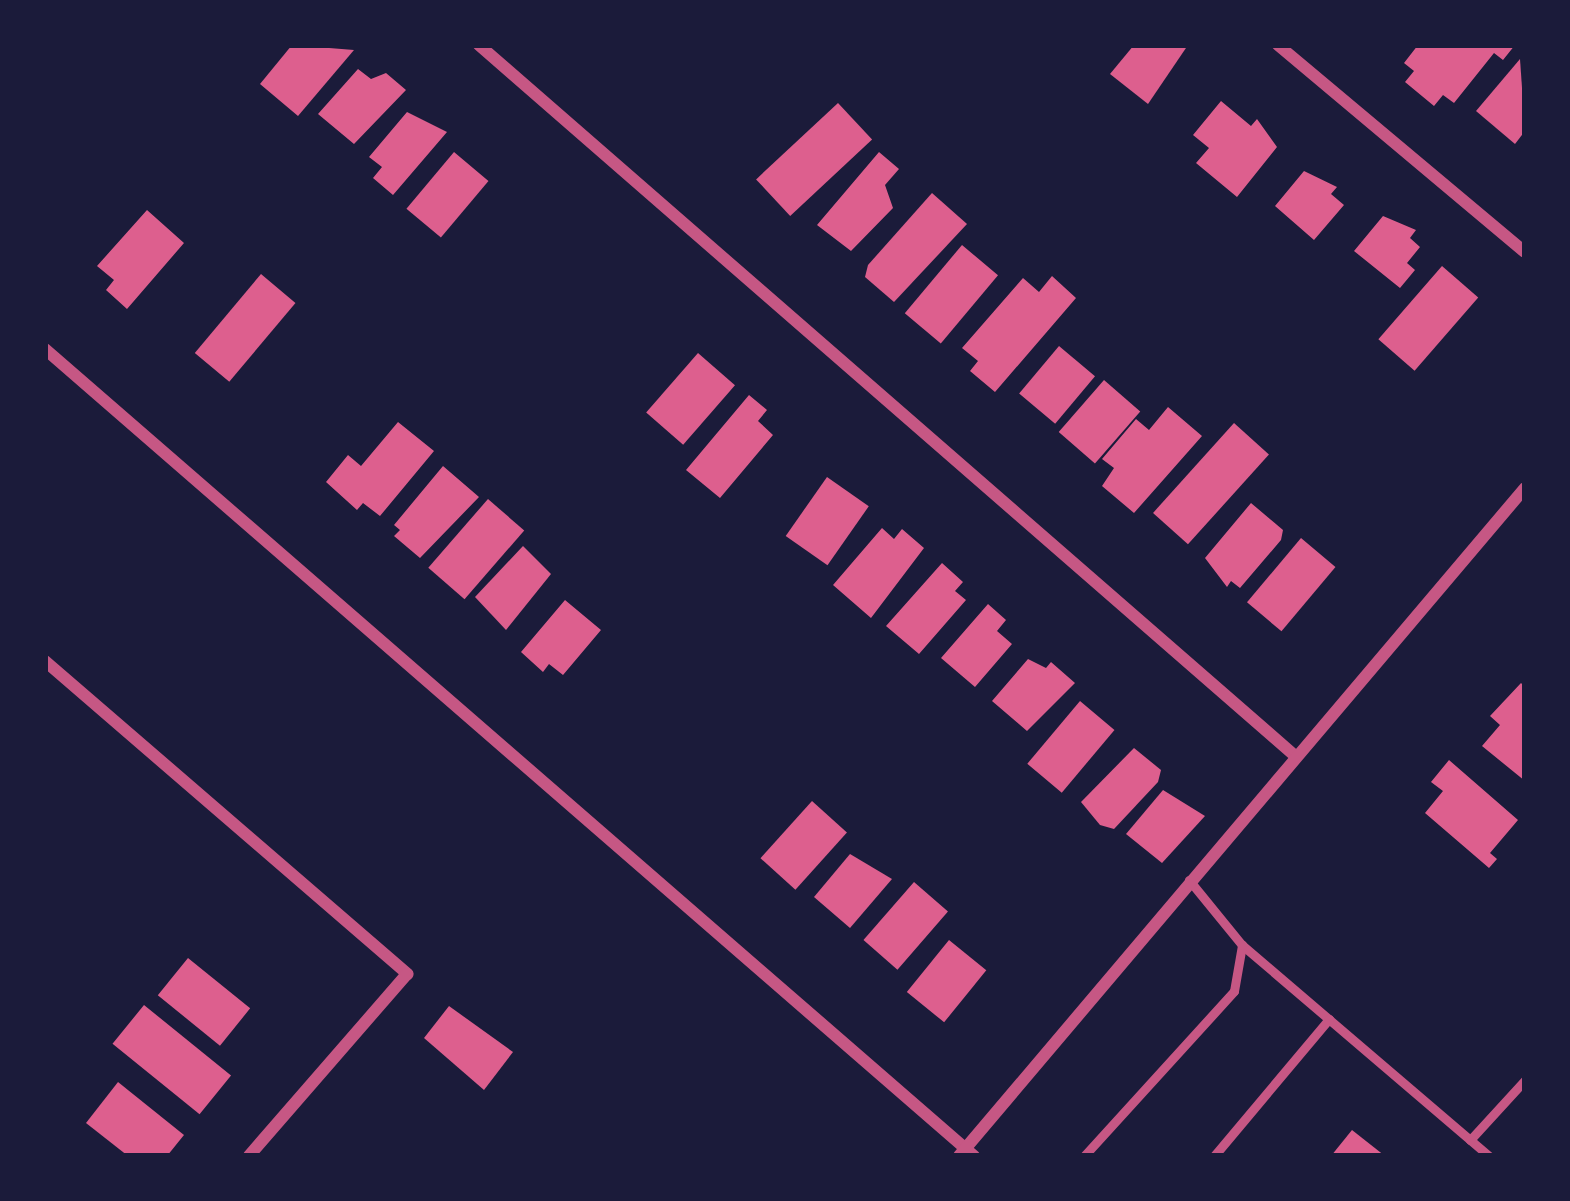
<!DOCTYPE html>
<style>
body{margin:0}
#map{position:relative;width:1570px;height:1201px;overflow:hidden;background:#1b1b3a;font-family:"Work Sans",sans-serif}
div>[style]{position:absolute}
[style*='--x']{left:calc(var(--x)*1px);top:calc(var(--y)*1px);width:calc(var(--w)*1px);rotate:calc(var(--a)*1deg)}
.building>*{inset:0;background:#dd5f8e;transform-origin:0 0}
.service>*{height:9px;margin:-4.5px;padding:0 4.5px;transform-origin:4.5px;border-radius:4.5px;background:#c65784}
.minor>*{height:12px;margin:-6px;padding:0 6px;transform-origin:6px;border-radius:6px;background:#c65784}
span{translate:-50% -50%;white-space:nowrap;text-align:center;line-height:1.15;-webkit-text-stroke:9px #1b1b3a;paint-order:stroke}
.frame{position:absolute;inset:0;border:48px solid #1b1b3a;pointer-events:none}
</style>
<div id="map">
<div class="building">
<div style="clip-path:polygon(292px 45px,354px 50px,298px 116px,260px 84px)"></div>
<div style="clip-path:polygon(1134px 45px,1188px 45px,1148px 104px,1110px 74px)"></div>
<div style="clip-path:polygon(1418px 45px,1515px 45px,1503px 60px,1494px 53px,1454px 103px,1443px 95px,1434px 106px,1405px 82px,1414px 71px,1404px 63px)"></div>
<div style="clip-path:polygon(1520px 59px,1525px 131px,1515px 144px,1476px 111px)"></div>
<div style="clip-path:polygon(358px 69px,371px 79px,386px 73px,406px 90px,354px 144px,318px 114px)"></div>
<div style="clip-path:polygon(1221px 101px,1251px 126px,1257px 119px,1277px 147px,1237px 197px,1196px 163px,1209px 148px,1193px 135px)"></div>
<div style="left:838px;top:103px;width:50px;height:112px;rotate:47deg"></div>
<div style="clip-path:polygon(407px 112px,447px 132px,393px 195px,373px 178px,382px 167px,369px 157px)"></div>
<div style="left:454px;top:152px;width:45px;height:74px;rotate:40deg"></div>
<div style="clip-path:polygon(879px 152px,899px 169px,885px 185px,893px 208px,851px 251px,817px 225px)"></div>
<div style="clip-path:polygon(1304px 171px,1337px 187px,1331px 194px,1344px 205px,1314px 240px,1275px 206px)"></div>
<div style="clip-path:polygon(932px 193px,967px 224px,894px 302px,865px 277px,868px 265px)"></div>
<div style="clip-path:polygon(147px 210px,184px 243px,127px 309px,106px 290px,114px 280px,97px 266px)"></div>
<div style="clip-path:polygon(1383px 216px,1416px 230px,1410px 238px,1420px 247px,1407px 263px,1415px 270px,1400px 288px,1354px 251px)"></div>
<div style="left:962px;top:245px;width:47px;height:89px;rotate:40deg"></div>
<div style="left:1442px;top:266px;width:48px;height:97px;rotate:41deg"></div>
<div style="left:261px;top:274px;width:45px;height:103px;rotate:40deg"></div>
<div style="clip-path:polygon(1052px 276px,1076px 298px,995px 392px,970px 371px,978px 361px,962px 348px,1023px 278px,1039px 292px)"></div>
<div style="left:1059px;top:346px;width:47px;height:62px;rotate:40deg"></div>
<div style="left:698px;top:353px;width:49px;height:79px;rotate:41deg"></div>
<div style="left:1104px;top:380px;width:48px;height:69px;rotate:41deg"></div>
<div style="clip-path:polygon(749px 395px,767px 410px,758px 421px,773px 435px,720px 498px,686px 470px)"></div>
<div style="clip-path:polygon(1168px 407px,1202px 436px,1134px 513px,1102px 486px,1114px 468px,1102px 459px,1136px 419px,1149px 430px)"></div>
<div style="clip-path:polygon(398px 422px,434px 451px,380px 516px,363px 503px,357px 510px,326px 482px,348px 455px,361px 466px)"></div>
<div style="left:1234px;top:423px;width:47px;height:121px;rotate:42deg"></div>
<div style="clip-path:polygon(443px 466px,479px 497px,420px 558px,394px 536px,400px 530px,394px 525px)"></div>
<div style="left:827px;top:477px;width:51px;height:72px;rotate:35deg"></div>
<div style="left:488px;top:499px;width:48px;height:91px;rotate:41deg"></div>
<div style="clip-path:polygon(1251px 503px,1283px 530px,1281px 540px,1240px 588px,1231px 581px,1227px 587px,1205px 558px)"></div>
<div style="clip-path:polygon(882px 528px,894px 539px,902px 529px,924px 548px,871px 618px,833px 585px)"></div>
<div style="left:1301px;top:538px;width:45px;height:84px;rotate:40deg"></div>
<div style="clip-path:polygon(523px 546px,551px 574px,506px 630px,475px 597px)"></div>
<div style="clip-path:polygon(942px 563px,963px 582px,955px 591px,966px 600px,919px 654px,886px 626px)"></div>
<div style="clip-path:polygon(565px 600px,601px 630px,563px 675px,549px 664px,543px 672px,521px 652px)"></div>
<div style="clip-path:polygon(988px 604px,1006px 620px,997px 631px,1012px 644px,975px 687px,941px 658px)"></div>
<div style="clip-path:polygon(1028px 659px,1046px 668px,1051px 662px,1075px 683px,1027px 731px,992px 701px)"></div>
<div style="clip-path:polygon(1521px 683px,1525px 687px,1525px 781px,1482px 746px,1500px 725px,1490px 716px)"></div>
<div style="left:1080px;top:701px;width:45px;height:82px;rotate:40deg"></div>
<div style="clip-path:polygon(1134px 748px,1161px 770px,1158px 782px,1114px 829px,1100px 825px,1081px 802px)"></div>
<div style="clip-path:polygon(1449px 760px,1518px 820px,1490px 853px,1497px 859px,1489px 868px,1425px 813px,1443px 791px,1431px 782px)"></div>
<div style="clip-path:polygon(1163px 790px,1205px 816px,1162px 863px,1126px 834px)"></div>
<div style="left:812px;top:801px;width:47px;height:77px;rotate:42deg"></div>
<div style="clip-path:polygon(850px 854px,892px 879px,850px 928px,814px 897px)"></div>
<div style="left:914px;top:882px;width:45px;height:77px;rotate:41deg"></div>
<div style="left:949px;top:940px;width:48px;height:67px;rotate:39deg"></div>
<div style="left:188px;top:958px;width:80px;height:48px;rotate:39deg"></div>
<div style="left:144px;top:1005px;width:112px;height:50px;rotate:39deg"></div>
<div style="clip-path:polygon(449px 1006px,513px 1052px,484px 1090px,424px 1038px)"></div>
<div style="clip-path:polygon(118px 1082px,184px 1135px,167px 1156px,128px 1156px,86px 1123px)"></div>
<div style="clip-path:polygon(1352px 1130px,1385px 1156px,1331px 1156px)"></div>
</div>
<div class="service">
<div style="--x:1242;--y:945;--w:325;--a:40.5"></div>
<div style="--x:1470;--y:1140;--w:81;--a:-47.5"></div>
<div style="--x:1084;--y:1156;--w:223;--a:-47.7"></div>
<div style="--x:1234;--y:991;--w:47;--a:-80.1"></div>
<div style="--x:1242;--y:945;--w:84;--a:-129.2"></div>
<div style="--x:1214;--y:1156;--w:179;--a:-50"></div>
</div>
<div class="minor">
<div style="--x:479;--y:45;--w:1079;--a:41.06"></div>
<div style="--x:1278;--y:45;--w:322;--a:40"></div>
<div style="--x:45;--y:349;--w:1231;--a:40.98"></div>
<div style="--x:45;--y:661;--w:479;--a:40.8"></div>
<div style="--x:407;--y:974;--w:241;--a:131"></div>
<div style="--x:959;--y:1156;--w:876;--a:-49.73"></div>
</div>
<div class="frame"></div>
</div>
